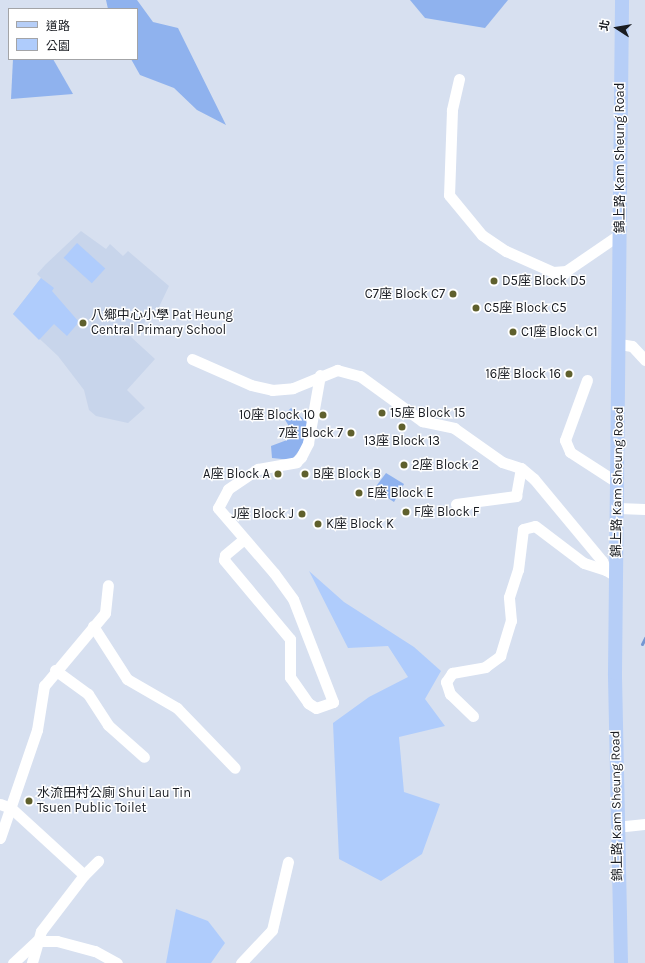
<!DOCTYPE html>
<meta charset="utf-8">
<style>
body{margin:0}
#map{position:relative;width:645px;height:963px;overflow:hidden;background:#d7e0f0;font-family:Karla,"Noto Sans TC",sans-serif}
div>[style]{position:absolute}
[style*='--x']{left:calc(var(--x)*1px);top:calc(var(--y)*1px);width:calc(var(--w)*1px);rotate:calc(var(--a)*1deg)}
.built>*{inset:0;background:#c8d5eb}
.green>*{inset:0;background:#afccfc;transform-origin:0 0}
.forest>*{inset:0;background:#8fb2ee}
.stream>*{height:3px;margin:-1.5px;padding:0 1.5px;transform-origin:1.5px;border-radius:1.5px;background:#7597d2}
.minor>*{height:11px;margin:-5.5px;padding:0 5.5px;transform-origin:5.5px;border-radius:5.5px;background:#fff}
.major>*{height:14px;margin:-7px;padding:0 7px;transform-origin:7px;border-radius:7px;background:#b6cef7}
.dots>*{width:11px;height:11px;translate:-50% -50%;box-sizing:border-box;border:2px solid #fff;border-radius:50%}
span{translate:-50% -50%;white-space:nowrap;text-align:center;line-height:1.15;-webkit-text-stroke:3px #fff;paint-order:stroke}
.street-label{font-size:13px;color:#191c22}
.poi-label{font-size:13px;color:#191c22}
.left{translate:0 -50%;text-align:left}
.right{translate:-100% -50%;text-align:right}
.legend{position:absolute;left:8px;top:8px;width:130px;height:52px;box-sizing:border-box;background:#fff;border:1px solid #a3a4a7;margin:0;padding:5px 7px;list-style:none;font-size:12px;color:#191c22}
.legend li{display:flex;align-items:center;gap:8px;height:20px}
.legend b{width:20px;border:1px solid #a3a4a7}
.north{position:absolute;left:597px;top:8px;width:40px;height:40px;-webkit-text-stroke:3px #fff;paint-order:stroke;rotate:282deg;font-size:11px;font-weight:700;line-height:16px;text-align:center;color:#191c22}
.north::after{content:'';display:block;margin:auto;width:14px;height:18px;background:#191c22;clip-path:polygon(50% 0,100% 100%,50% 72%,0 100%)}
</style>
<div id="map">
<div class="built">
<div style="clip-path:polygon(81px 231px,106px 249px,110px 244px,123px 256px,128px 251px,169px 286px,159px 307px,131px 337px,155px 359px,127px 390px,145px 408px,128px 423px,96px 416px,89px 410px,84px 390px,58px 356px,13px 314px,41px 278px,37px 274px,45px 265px)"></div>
</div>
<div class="green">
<div style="left:77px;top:243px;width:38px;height:20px;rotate:42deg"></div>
<div style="clip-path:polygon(41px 278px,54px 288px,52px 291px,79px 322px,67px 336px,54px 324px,39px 340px,13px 314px)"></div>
<div style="clip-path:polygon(309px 571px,344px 602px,414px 647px,441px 671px,425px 699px,445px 726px,399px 737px,404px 792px,440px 804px,422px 854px,381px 881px,339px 859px,333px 723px,369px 697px,408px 677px,388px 646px,348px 648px)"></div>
<div style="clip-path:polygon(176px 909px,208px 921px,225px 943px,211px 963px,166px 963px)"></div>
</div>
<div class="forest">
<div style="clip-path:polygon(106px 0,137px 0,153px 22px,178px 28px,226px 125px,197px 110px,174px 88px,140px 75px,131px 59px,137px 59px,137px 9px,108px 9px)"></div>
<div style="clip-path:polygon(410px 0,508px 0,485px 28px,425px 18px)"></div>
<div style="clip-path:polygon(13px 59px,53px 59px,73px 94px,11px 99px)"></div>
<div style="clip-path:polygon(291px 408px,310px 425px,303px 445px,292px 460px,272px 458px,271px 446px,295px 437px,283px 416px)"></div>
<div style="clip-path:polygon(386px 473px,404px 484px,394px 502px,374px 489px)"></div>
</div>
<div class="stream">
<div style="--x:642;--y:644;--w:7;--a:-63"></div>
</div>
<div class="minor">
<div style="--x:459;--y:79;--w:32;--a:103"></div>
<div style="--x:452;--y:110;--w:85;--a:92"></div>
<div style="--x:449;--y:195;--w:52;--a:50.5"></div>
<div style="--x:482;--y:235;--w:29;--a:34"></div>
<div style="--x:506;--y:251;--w:51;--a:24.1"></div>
<div style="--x:553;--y:272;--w:13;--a:-4"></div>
<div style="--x:566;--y:271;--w:65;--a:-34.4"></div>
<div style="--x:619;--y:344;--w:13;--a:9"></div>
<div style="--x:632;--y:346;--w:19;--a:47"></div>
<div style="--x:192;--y:359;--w:64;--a:23.8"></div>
<div style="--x:251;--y:385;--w:22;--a:13"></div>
<div style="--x:272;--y:390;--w:21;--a:-5"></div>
<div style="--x:293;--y:388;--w:48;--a:-22.2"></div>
<div style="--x:337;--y:370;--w:24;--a:15"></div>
<div style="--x:360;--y:376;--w:77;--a:36"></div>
<div style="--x:422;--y:421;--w:33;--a:12"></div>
<div style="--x:454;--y:428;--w:59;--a:35.3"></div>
<div style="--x:502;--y:462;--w:20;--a:18"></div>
<div style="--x:521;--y:468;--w:17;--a:40"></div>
<div style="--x:534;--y:479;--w:107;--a:50.3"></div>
<div style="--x:602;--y:561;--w:10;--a:66"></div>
<div style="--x:606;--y:570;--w:13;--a:32"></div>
<div style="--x:587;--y:380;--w:64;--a:110.1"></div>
<div style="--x:565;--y:440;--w:13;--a:67"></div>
<div style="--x:570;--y:452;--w:57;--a:32.9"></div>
<div style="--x:456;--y:504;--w:61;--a:-7.6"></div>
<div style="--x:516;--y:496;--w:28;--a:-80"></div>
<div style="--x:618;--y:508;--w:27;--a:2"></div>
<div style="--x:244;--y:539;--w:25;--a:140"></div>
<div style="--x:225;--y:555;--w:5;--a:101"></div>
<div style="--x:224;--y:560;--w:103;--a:50.1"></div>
<div style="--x:290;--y:639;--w:38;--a:90"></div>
<div style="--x:290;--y:677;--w:32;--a:55"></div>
<div style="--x:308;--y:703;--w:9;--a:32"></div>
<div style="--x:316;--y:708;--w:18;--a:-19"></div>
<div style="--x:333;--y:702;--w:110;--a:-111.2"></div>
<div style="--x:293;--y:599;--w:32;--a:-126"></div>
<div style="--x:274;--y:573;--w:86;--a:-130.7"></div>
<div style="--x:218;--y:508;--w:21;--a:-62"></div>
<div style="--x:228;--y:489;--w:36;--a:-34"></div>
<div style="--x:258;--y:469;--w:39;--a:-10"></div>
<div style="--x:296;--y:462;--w:7;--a:-45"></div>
<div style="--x:301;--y:457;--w:16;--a:-63"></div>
<div style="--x:308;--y:443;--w:69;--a:-80"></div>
<div style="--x:93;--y:626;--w:63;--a:57.3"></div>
<div style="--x:127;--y:679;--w:58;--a:30.1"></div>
<div style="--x:177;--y:708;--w:83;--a:46"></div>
<div style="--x:55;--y:670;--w:41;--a:36"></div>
<div style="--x:88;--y:694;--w:37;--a:57"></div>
<div style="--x:108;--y:725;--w:48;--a:41.6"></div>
<div style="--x:473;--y:716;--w:32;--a:-136"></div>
<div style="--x:450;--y:694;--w:13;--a:-108"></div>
<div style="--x:446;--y:682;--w:11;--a:-56"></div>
<div style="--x:452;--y:673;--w:34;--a:-10"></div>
<div style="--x:485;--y:667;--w:19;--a:-36"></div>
<div style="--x:500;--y:656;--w:37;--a:-73"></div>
<div style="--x:511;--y:621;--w:24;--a:-95"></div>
<div style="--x:509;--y:597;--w:28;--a:-72"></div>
<div style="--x:518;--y:570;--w:41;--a:-83"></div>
<div style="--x:523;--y:529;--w:12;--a:-14"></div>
<div style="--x:535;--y:526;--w:61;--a:37.1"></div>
<div style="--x:584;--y:563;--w:23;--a:18"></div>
<div style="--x:0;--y:804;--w:12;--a:20"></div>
<div style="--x:11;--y:808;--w:99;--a:42.5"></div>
<div style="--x:84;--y:875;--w:71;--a:127.5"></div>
<div style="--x:41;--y:931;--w:33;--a:106"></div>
<div style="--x:616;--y:827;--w:29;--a:-6"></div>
<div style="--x:0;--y:838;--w:114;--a:-71.1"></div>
<div style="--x:37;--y:730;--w:45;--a:-81"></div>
<div style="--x:44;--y:686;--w:95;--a:-50.1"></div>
<div style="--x:105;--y:613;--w:28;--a:-84"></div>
<div style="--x:84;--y:875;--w:20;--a:-45"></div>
<div style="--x:13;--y:963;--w:33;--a:-43"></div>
<div style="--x:37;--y:941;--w:20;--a:0"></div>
<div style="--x:57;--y:941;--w:39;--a:15"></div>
<div style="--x:95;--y:951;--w:25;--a:29"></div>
<div style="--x:241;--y:963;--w:45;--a:-46.8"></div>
<div style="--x:272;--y:930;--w:70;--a:-76.8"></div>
</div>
<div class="major">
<div style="--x:621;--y:963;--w:290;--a:-91.2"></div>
<div style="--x:615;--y:673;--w:673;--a:-89.4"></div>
</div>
<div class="dots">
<div style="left:494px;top:281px;background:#5f602d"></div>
<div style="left:453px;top:294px;background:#5f602d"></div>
<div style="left:476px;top:308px;background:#5f602d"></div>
<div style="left:83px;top:323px;background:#5f602d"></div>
<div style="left:513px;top:332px;background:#5f602d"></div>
<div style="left:569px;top:374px;background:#5f602d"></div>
<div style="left:382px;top:413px;background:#5f602d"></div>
<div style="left:323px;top:415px;background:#5f602d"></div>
<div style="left:402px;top:427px;background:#5f602d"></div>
<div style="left:351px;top:433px;background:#5f602d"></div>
<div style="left:404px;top:465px;background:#5f602d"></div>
<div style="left:278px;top:474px;background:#5f602d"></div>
<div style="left:305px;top:474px;background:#5f602d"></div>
<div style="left:359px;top:493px;background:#5f602d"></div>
<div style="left:406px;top:512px;background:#5f602d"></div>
<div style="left:302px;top:514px;background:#5f602d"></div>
<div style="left:318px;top:524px;background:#5f602d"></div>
<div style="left:29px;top:801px;background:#5f602d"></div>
</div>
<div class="street-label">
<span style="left:620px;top:158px;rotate:-90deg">錦上路 Kam Sheung Road</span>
<span style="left:618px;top:482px;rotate:-89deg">錦上路 Kam Sheung Road</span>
<span style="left:617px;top:806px;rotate:-91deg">錦上路 Kam Sheung Road</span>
</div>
<div class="poi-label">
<span class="left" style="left:502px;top:281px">D5座 Block D5</span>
<span class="right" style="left:445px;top:294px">C7座 Block C7</span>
<span class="left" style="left:484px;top:308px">C5座 Block C5</span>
<span class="left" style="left:91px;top:323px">八鄉中心小學 Pat Heung<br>Central Primary School</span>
<span class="left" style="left:521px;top:332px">C1座 Block C1</span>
<span class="right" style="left:561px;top:374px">16座 Block 16</span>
<span class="left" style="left:390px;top:413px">15座 Block 15</span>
<span class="right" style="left:315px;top:415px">10座 Block 10</span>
<span class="right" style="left:343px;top:433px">7座 Block 7</span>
<span style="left:402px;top:441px">13座 Block 13</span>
<span class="left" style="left:412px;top:465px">2座 Block 2</span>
<span class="right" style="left:270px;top:474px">A座 Block A</span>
<span class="left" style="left:313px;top:474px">B座 Block B</span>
<span class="left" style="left:367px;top:493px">E座 Block E</span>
<span class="left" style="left:414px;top:512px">F座 Block F</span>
<span class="right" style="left:294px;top:514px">J座 Block J</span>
<span class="left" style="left:326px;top:524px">K座 Block K</span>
<span class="left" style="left:37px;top:801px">水流田村公廁 Shui Lau Tin<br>Tsuen Public Toilet</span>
</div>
<ul class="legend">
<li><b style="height:5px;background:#b6cef7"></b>道路</li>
<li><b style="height:11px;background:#afccfc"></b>公園</li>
</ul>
<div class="north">北</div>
</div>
